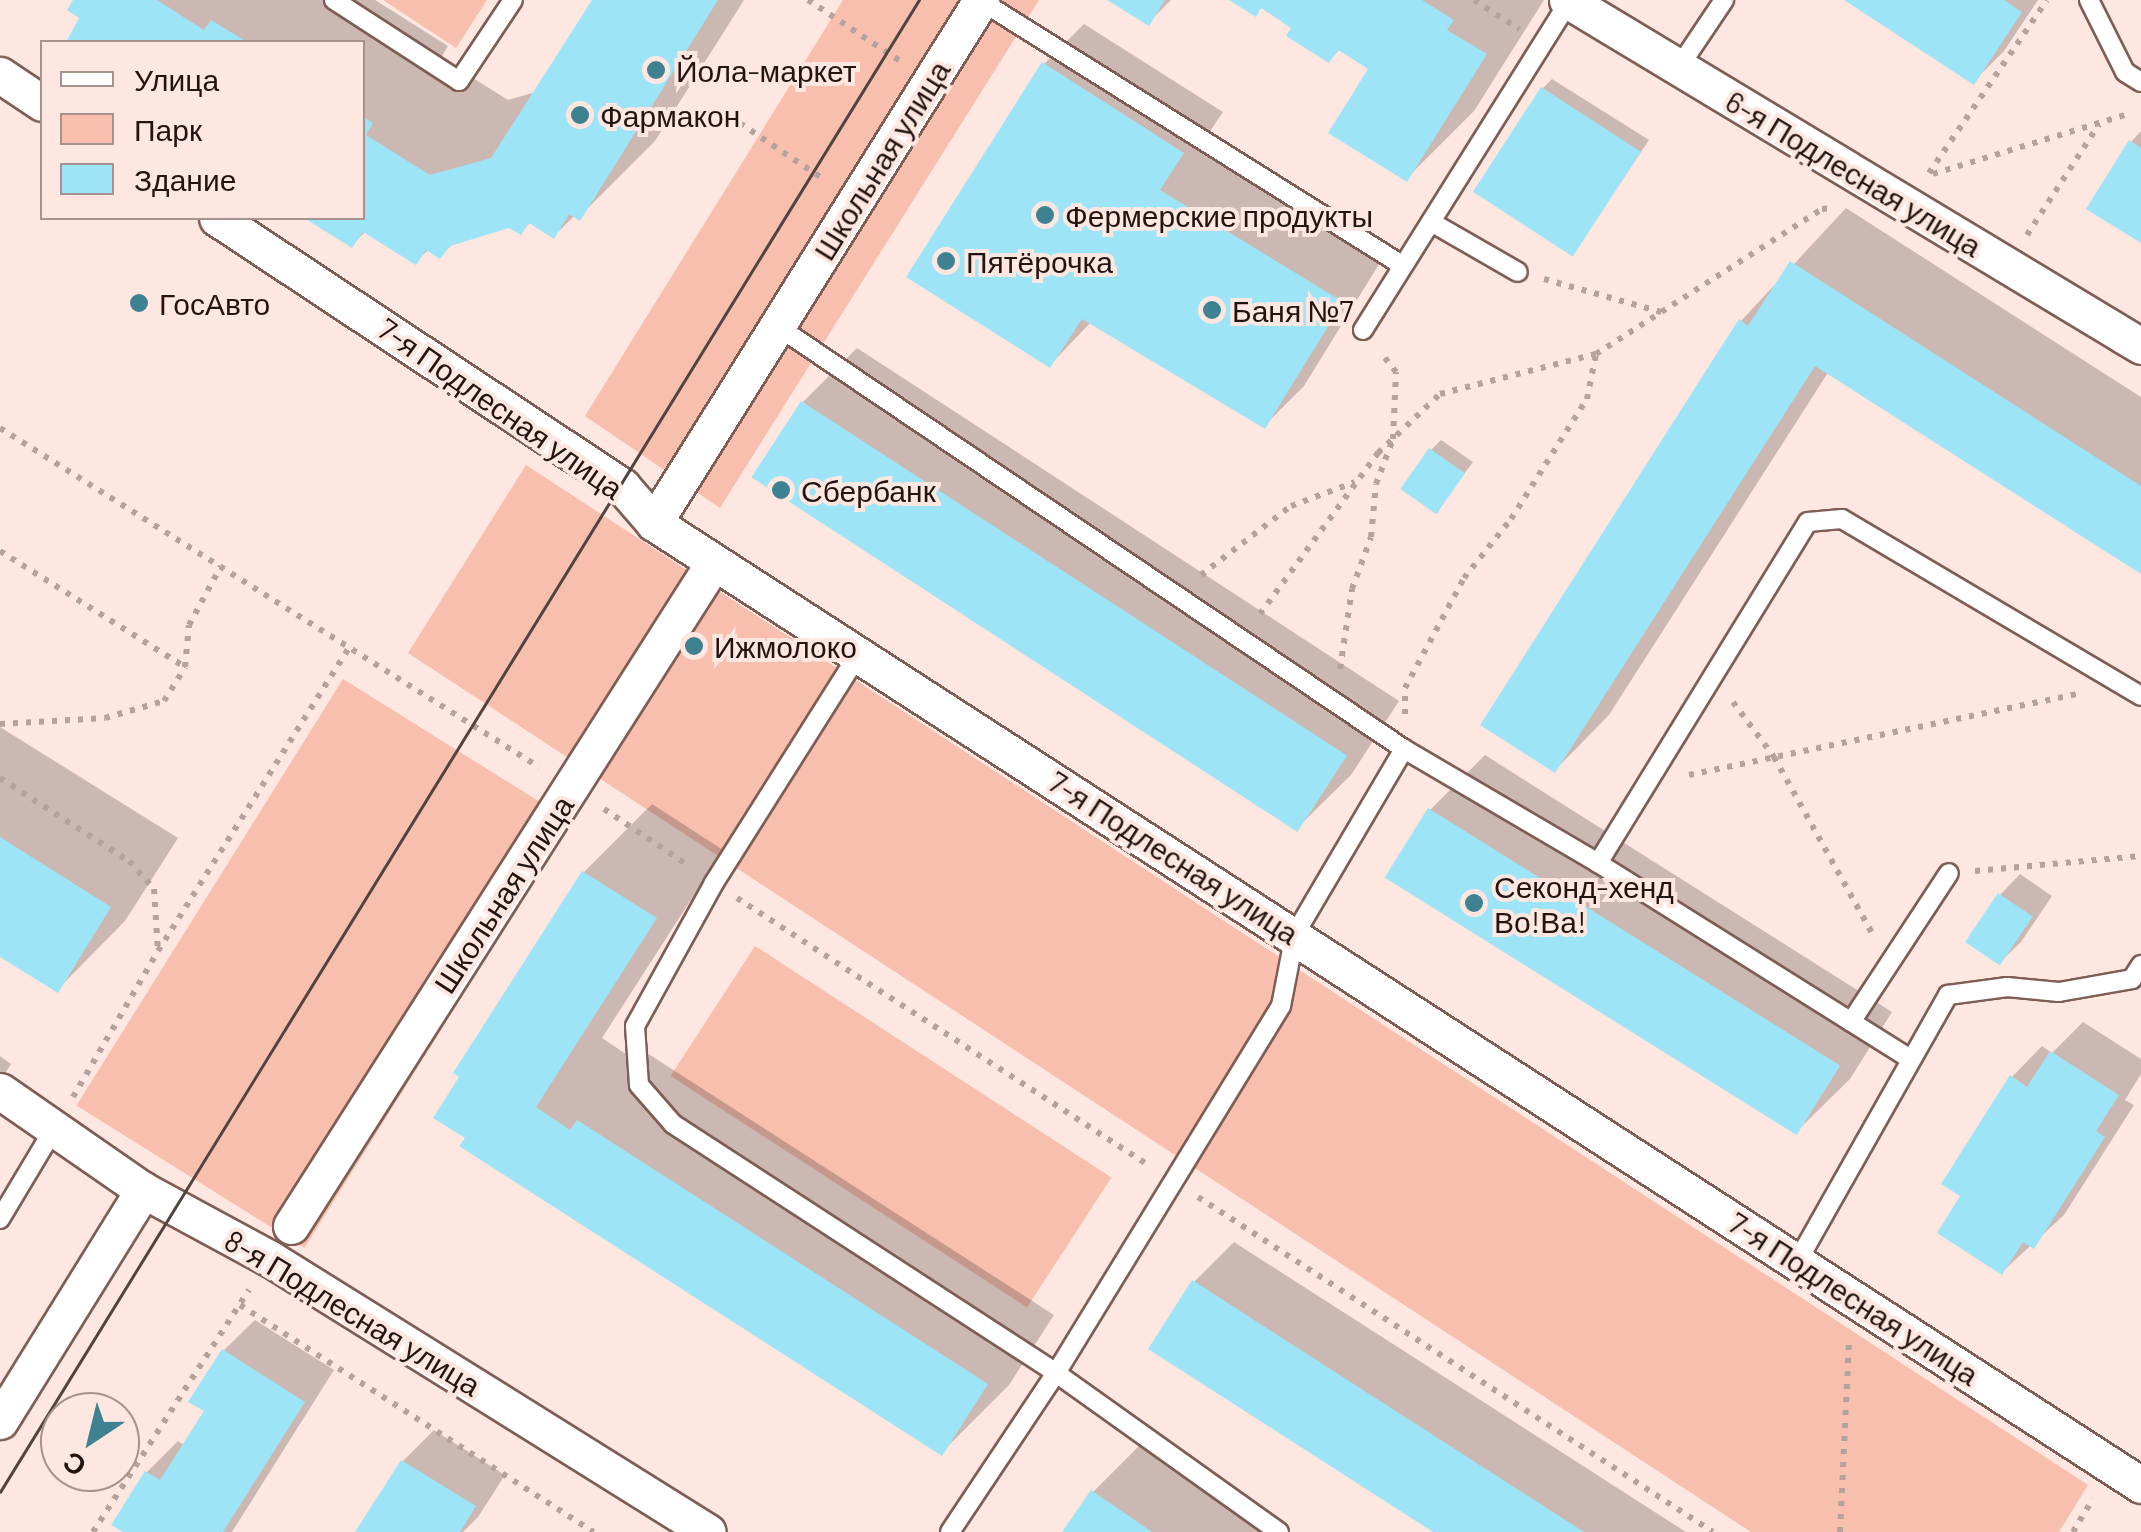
<!DOCTYPE html>
<meta charset="utf-8">
<style>
body{margin:0}
#map{position:relative;width:2141px;height:1532px;overflow:hidden;background:#fee7e0;font-family:Barlow,sans-serif}
div>[style]{position:absolute}
[style*='--x']{left:calc(var(--x)*1px);top:calc(var(--y)*1px);width:calc(var(--w)*1px);rotate:calc(var(--a)*1deg)}
.green>*{inset:0;background:#f8bfaf;transform-origin:0 0}
.shadow>*{inset:0;background:#0003}
.building>*{inset:0;background:#9de4f7;transform-origin:0 0}
.path>*{height:6px;margin-top:-3px;transform-origin:0;background:repeating-linear-gradient(90deg,#b6a29c 0 5px,transparent 0 13px)}
.roads{filter:drop-shadow(2px 0 #7e5e54) drop-shadow(-2px 0 #7e5e54) drop-shadow(0 2px #7e5e54) drop-shadow(0 -2px #7e5e54)}
.lane>*{height:18px;margin:-9px;padding:0 9px;transform-origin:9px;border-radius:9px;background:#fff}
.street>*{height:35px;margin:-17.5px;padding:0 17.5px;transform-origin:17.5px;border-radius:17.5px;background:#fff}
.tram>*{height:2.5px;margin:-1.25px;padding:0 1.25px;transform-origin:1.25px;border-radius:1.25px;background:#52433f}
.dots>*{width:28px;height:28px;translate:-50% -50%;box-sizing:border-box;border:5px solid #fee7e0;border-radius:50%}
span{translate:-50% -50%;white-space:nowrap;text-align:center;line-height:1.15;-webkit-text-stroke:8px #fee7e0;paint-order:stroke}
.poi-label{font-size:30px;color:#221511}
.left{translate:0 -50%;text-align:left}
.street-label{font-size:30px;color:#221511}
.legend{position:absolute;left:40px;top:40px;width:325px;height:180px;box-sizing:border-box;background:#fee7e0;border:2px solid #a6938d;margin:0;padding:12px 18px;list-style:none;font-size:30px;color:#221511}
.legend li{display:flex;align-items:center;gap:20px;height:50px}
.legend b{width:50px;border:2px solid #a6938d}
.north{position:absolute;left:40px;top:1392px;width:100px;height:100px;box-sizing:border-box;background:#fee7e0;border:2px solid #a6938d;border-radius:50%;rotate:215deg;font-size:28px;font-weight:700;line-height:40px;text-align:center;color:#221511}
.north::after{content:'';display:block;margin:auto;width:35px;height:45px;background:#3e8191;clip-path:polygon(50% 0,100% 100%,50% 72%,0 100%)}
</style>
<div id="map">
<div class="green">
<div style="clip-path:polygon(383px 0,487px 0,456px 48px)"></div>
<div style="clip-path:polygon(843px 0,1039px 0,720px 508px,585px 416px)"></div>
<div style="clip-path:polygon(526px 465px,2088px 1485px,2059px 1532px,1751px 1532px,408px 653px)"></div>
<div style="left:343px;top:679px;width:269px;height:503px;rotate:32deg"></div>
<div style="left:755px;top:946px;width:425px;height:155px;rotate:33deg"></div>
</div>
<div class="shadow">
<div style="clip-path:polygon(76px 0,375px 0,448px 46px,441px 58px,508px 100px,536px 92px,595px 0,744px 0,655px 141px,579px 217px,575px 215px,554px 236px,531px 222px,521px 232px,509px 225px,455px 242px,440px 256px,429px 249px,416px 262px,366px 231px,352px 245px,308px 218px,362px 218px,362px 42px,70px 42px,67px 41px,83px 17px)"></div>
<div style="clip-path:polygon(1111px 0,1171px 0,1148px 23px)"></div>
<div style="clip-path:polygon(1234px 0,1544px 0,1474px 111px,1406px 179px,1372px 68px,1340px 49px,1329px 60px,1295px 27px,1263px 6px,1256px 13px)"></div>
<div style="clip-path:polygon(1849px 0,2038px 0,2004px 51px,1974px 81px)"></div>
<div style="clip-path:polygon(1084px 24px,1223px 112px,1198px 149px,1381px 261px,1304px 386px,1264px 426px,1092px 321px,1050px 365px,1044px 64px)"></div>
<div style="clip-path:polygon(1552px 79px,1649px 140px,1573px 254px,1543px 88px)"></div>
<div style="clip-path:polygon(2141px 131px,2141px 240px,2131px 142px)"></div>
<div style="clip-path:polygon(1846px 208px,2141px 397px,2141px 571px,1829px 371px,1609px 715px,1555px 770px,1741px 321px)"></div>
<div style="clip-path:polygon(857px 348px,1399px 701px,1351px 775px,1296px 829px,803px 402px)"></div>
<div style="clip-path:polygon(1441px 440px,1473px 462px,1436px 511px,1431px 450px)"></div>
<div style="clip-path:polygon(0 727px,178px 838px,125px 921px,57px 990px,0 954px)"></div>
<div style="clip-path:polygon(1485px 755px,1892px 1012px,1850px 1079px,1795px 1133px,1430px 810px)"></div>
<div style="clip-path:polygon(652px 804px,723px 850px,602px 1038px,638px 1062px,647px 1053px,1054px 1315px,1009px 1385px,941px 1453px,468px 1137px,462px 1077px,456px 1072px,584px 872px)"></div>
<div style="clip-path:polygon(2020px 874px,2052px 896px,2021px 942px,2000px 962px,2000px 895px)"></div>
<div style="clip-path:polygon(2083px 1022px,2141px 1059px,2141px 1074px,2125px 1100px,2134px 1105px,2064px 1215px,2002px 1272px,1964px 1196px,2012px 1077px,2042px 1046px,2052px 1053px)"></div>
<div style="clip-path:polygon(0 1056px,11px 1064px,0 1081px)"></div>
<div style="clip-path:polygon(1234px 1242px,1686px 1532px,1438px 1532px,1194px 1282px)"></div>
<div style="clip-path:polygon(255px 1320px,334px 1370px,232px 1532px,127px 1532px,115px 1524px,147px 1472px,178px 1441px,185px 1446px,207px 1411px,224px 1350px)"></div>
<div style="clip-path:polygon(434px 1430px,505px 1475px,478px 1517px,463px 1532px,358px 1532px,403px 1461px)"></div>
<div style="clip-path:polygon(1148px 1437px,1285px 1532px,1065px 1532px,1093px 1492px)"></div>
</div>
<div class="building">
<div style="clip-path:polygon(73px 0,157px 0,204px 30px,211px 20px,247px 42px,66px 42px,79px 18px,67px 10px)"></div>
<div style="clip-path:polygon(592px 0,718px 0,580px 221px,569px 214px,554px 239px,529px 223px,521px 235px,509px 228px,450px 246px,440px 259px,426px 250px,416px 265px,363px 232px,352px 248px,304px 218px,362px 218px,362px 116px,373px 123px,366px 135px,430px 175px,491px 158px)"></div>
<div style="clip-path:polygon(1107px 0,1165px 0,1149px 26px)"></div>
<div style="clip-path:polygon(1229px 0,1422px 0,1454px 20px,1447px 30px,1487px 54px,1407px 182px,1328px 133px,1368px 69px,1338px 50px,1329px 63px,1286px 36px,1291px 28px,1261px 8px,1256px 17px)"></div>
<div style="clip-path:polygon(1844px 0,2004px 0,2022px 12px,1974px 85px)"></div>
<div style="clip-path:polygon(1042px 62px,1184px 153px,1160px 190px,1343px 302px,1265px 429px,1082px 319px,1050px 368px,906px 277px)"></div>
<div style="left:1541px;top:87px;width:119px;height:125px;rotate:33deg"></div>
<div style="clip-path:polygon(2129px 140px,2141px 148px,2141px 243px,2086px 209px)"></div>
<div style="clip-path:polygon(1790px 261px,2141px 486px,2141px 574px,1815px 366px,1555px 773px,1480px 725px,1739px 319px,1748px 326px)"></div>
<div style="left:801px;top:401px;width:651px;height:91px;rotate:33deg"></div>
<div style="left:1429px;top:448px;width:44px;height:50px;rotate:35deg"></div>
<div style="left:1428px;top:808px;width:486px;height:82px;rotate:32deg"></div>
<div style="clip-path:polygon(0 837px,111px 907px,58px 993px,0 957px)"></div>
<div style="clip-path:polygon(582px 871px,657px 918px,536px 1107px,570px 1130px,577px 1120px,988px 1384px,942px 1456px,459px 1146px,465px 1138px,433px 1118px,459px 1077px,453px 1073px)"></div>
<div style="left:1998px;top:893px;width:42px;height:59px;rotate:34deg"></div>
<div style="clip-path:polygon(2050px 1051px,2119px 1095px,2096px 1131px,2105px 1137px,2034px 1249px,2023px 1242px,2002px 1275px,1937px 1233px,1960px 1196px,1941px 1184px,2010px 1075px,2027px 1087px)"></div>
<div style="clip-path:polygon(1192px 1280px,1584px 1532px,1433px 1532px,1148px 1349px)"></div>
<div style="clip-path:polygon(222px 1349px,305px 1402px,223px 1532px,123px 1532px,111px 1525px,145px 1471px,160px 1480px,204px 1411px,188px 1402px)"></div>
<div style="clip-path:polygon(401px 1460px,476px 1506px,460px 1532px,355px 1532px)"></div>
<div style="clip-path:polygon(1091px 1490px,1152px 1532px,1062px 1532px)"></div>
</div>
<div class="path">
<div style="--x:808;--y:0;--w:110;--a:33.5"></div>
<div style="--x:1474;--y:0;--w:54;--a:32.8"></div>
<div style="--x:729;--y:116;--w:117;--a:33.8"></div>
<div style="--x:1929;--y:173;--w:209;--a:-55.7"></div>
<div style="--x:1933;--y:174;--w:207;--a:-17.1"></div>
<div style="--x:2027;--y:235;--w:132;--a:-57"></div>
<div style="--x:1544;--y:279;--w:122;--a:15.8"></div>
<div style="--x:0;--y:428;--w:637;--a:32.17"></div>
<div style="--x:0;--y:551;--w:218;--a:32.1"></div>
<div style="--x:1201;--y:575;--w:113;--a:-37.5"></div>
<div style="--x:1291;--y:506;--w:68;--a:-20.6"></div>
<div style="--x:1260;--y:614;--w:200;--a:-53.8"></div>
<div style="--x:1378;--y:453;--w:86;--a:-43.6"></div>
<div style="--x:1440;--y:394;--w:161;--a:-14.4"></div>
<div style="--x:1596;--y:354;--w:269;--a:-32.7"></div>
<div style="--x:1822;--y:209;--w:12;--a:-5"></div>
<div style="--x:1340;--y:669;--w:81;--a:-81.5"></div>
<div style="--x:1352;--y:589;--w:55;--a:-69.9"></div>
<div style="--x:1371;--y:537;--w:53;--a:-84.6"></div>
<div style="--x:1376;--y:484;--w:48;--a:-69.3"></div>
<div style="--x:1393;--y:439;--w:67;--a:-87.4"></div>
<div style="--x:1396;--y:372;--w:23;--a:-128"></div>
<div style="--x:1733;--y:702;--w:69;--a:53.3"></div>
<div style="--x:1774;--y:757;--w:204;--a:60.9"></div>
<div style="--x:1405;--y:714;--w:26;--a:-90"></div>
<div style="--x:1405;--y:688;--w:125;--a:-61.8"></div>
<div style="--x:1464;--y:578;--w:75;--a:-51.5"></div>
<div style="--x:1511;--y:519;--w:142;--a:-57.7"></div>
<div style="--x:1587;--y:399;--w:46;--a:-78.7"></div>
<div style="--x:0;--y:724;--w:105;--a:-3.3"></div>
<div style="--x:105;--y:718;--w:61;--a:-16.1"></div>
<div style="--x:164;--y:701;--w:40;--a:-58"></div>
<div style="--x:185;--y:667;--w:42;--a:-84.6"></div>
<div style="--x:189;--y:625;--w:67;--a:-61.5"></div>
<div style="--x:1689;--y:775;--w:397;--a:-11.8"></div>
<div style="--x:0;--y:778;--w:153;--a:32.8"></div>
<div style="--x:129;--y:861;--w:38;--a:48"></div>
<div style="--x:154;--y:889;--w:62;--a:86.3"></div>
<div style="--x:604;--y:809;--w:102;--a:33.8"></div>
<div style="--x:1975;--y:871;--w:167;--a:-5.2"></div>
<div style="--x:737;--y:898;--w:492;--a:33"></div>
<div style="--x:73;--y:1097;--w:169;--a:-59.8"></div>
<div style="--x:158;--y:951;--w:360;--a:-57.8"></div>
<div style="--x:1198;--y:1197;--w:614;--a:33.04"></div>
<div style="--x:240;--y:1305;--w:420;--a:32.7"></div>
<div style="--x:93;--y:1532;--w:288;--a:-57.2"></div>
<div style="--x:1840;--y:1532;--w:189;--a:-87.3"></div>
<div style="--x:2073;--y:1532;--w:39;--a:-59"></div>
</div>
<div class="roads">
<div class="lane">
<div style="--x:334;--y:0;--w:149;--a:32.9"></div>
<div style="--x:459;--y:81;--w:97;--a:-56.3"></div>
<div style="--x:2089;--y:0;--w:80;--a:63.4"></div>
<div style="--x:2125;--y:72;--w:19;--a:32"></div>
<div style="--x:981;--y:1;--w:498;--a:32.1"></div>
<div style="--x:1679;--y:67;--w:81;--a:-56.1"></div>
<div style="--x:1431;--y:222;--w:100;--a:29.9"></div>
<div style="--x:777;--y:326;--w:756;--a:34.01"></div>
<div style="--x:1404;--y:749;--w:225;--a:30.4"></div>
<div style="--x:1598;--y:863;--w:400;--a:-58.4"></div>
<div style="--x:1808;--y:522;--w:34;--a:-5"></div>
<div style="--x:1842;--y:519;--w:347;--a:30.6"></div>
<div style="--x:1363;--y:330;--w:388;--a:-57.9"></div>
<div style="--x:858;--y:655;--w:270;--a:122.3"></div>
<div style="--x:714;--y:883;--w:163;--a:118.9"></div>
<div style="--x:635;--y:1026;--w:59;--a:86.1"></div>
<div style="--x:639;--y:1085;--w:52;--a:48.9"></div>
<div style="--x:673;--y:1124;--w:457;--a:33"></div>
<div style="--x:1056;--y:1373;--w:274;--a:35.5"></div>
<div style="--x:1598;--y:863;--w:369;--a:32.1"></div>
<div style="--x:1851;--y:1022;--w:178;--a:-56.7"></div>
<div style="--x:0;--y:1219;--w:107;--a:-59.1"></div>
<div style="--x:1797;--y:1262;--w:307;--a:-60.5"></div>
<div style="--x:1948;--y:995;--w:60;--a:-7.7"></div>
<div style="--x:2007;--y:987;--w:52;--a:5.5"></div>
<div style="--x:2059;--y:992;--w:74;--a:-10.1"></div>
<div style="--x:2132;--y:979;--w:17;--a:-57"></div>
<div style="--x:950;--y:1532;--w:191;--a:-56.3"></div>
<div style="--x:1056;--y:1373;--w:430;--a:-58.5"></div>
<div style="--x:1281;--y:1006;--w:73;--a:-79"></div>
<div style="--x:1295;--y:934;--w:215;--a:-59.5"></div>
</div>
<div class="street">
<div style="--x:1567;--y:0;--w:670;--a:31.08"></div>
<div style="--x:0;--y:75;--w:50;--a:33.7"></div>
<div style="--x:217;--y:218;--w:486;--a:33.5"></div>
<div style="--x:622;--y:486;--w:49;--a:49.1"></div>
<div style="--x:654;--y:523;--w:1771;--a:32.9"></div>
<div style="--x:654;--y:523;--w:617;--a:-57.98"></div>
<div style="--x:0;--y:1091;--w:174;--a:34.7"></div>
<div style="--x:143;--y:1190;--w:143;--a:28.4"></div>
<div style="--x:269;--y:1258;--w:517;--a:31.97"></div>
<div style="--x:291;--y:1226;--w:787;--a:-57.5"></div>
<div style="--x:0;--y:1421;--w:272;--a:-58.2"></div>
</div>
</div>
<div class="tram">
<div style="--x:0;--y:1492;--w:1752;--a:-58.37"></div>
</div>
<div class="dots">
<div style="left:656px;top:70px;background:#3e8191"></div>
<div style="left:580px;top:115px;background:#3e8191"></div>
<div style="left:1045px;top:215px;background:#3e8191"></div>
<div style="left:946px;top:261px;background:#3e8191"></div>
<div style="left:139px;top:303px;background:#3e8191"></div>
<div style="left:1212px;top:310px;background:#3e8191"></div>
<div style="left:781px;top:490px;background:#3e8191"></div>
<div style="left:694px;top:646px;background:#3e8191"></div>
<div style="left:1474px;top:903px;background:#3e8191"></div>
</div>
<div class="poi-label">
<span class="left" style="left:676px;top:70px">Йола-маркет</span>
<span class="left" style="left:600px;top:115px">Фармакон</span>
<span class="left" style="left:1065px;top:215px">Фермерские продукты</span>
<span class="left" style="left:966px;top:261px">Пятёрочка</span>
<span class="left" style="left:159px;top:303px">ГосАвто</span>
<span class="left" style="left:1232px;top:310px">Баня №7</span>
<span class="left" style="left:801px;top:490px">Сбербанк</span>
<span class="left" style="left:714px;top:646px">Ижмолоко</span>
<span class="left" style="left:1494px;top:903px">Секонд-хенд<br>Во!Ва!</span>
</div>
<div class="street-label">
<span style="left:881px;top:160px;rotate:-58deg">Школьная улица</span>
<span style="left:1854px;top:173px;rotate:31deg">6-я Подлесная улица</span>
<span style="left:501px;top:408px;rotate:35deg">7-я Подлесная улица</span>
<span style="left:1174px;top:857px;rotate:33deg">7-я Подлесная улица</span>
<span style="left:503px;top:894px;rotate:-57deg">Школьная улица</span>
<span style="left:1854px;top:1298px;rotate:33deg">7-я Подлесная улица</span>
<span style="left:353px;top:1312px;rotate:31deg">8-я Подлесная улица</span>
</div>
<ul class="legend">
<li><b style="height:12px;background:#fff"></b>Улица</li>
<li><b style="height:28px;background:#f8bfaf"></b>Парк</li>
<li><b style="height:28px;background:#9de4f7"></b>Здание</li>
</ul>
<div class="north">С</div>
</div>
